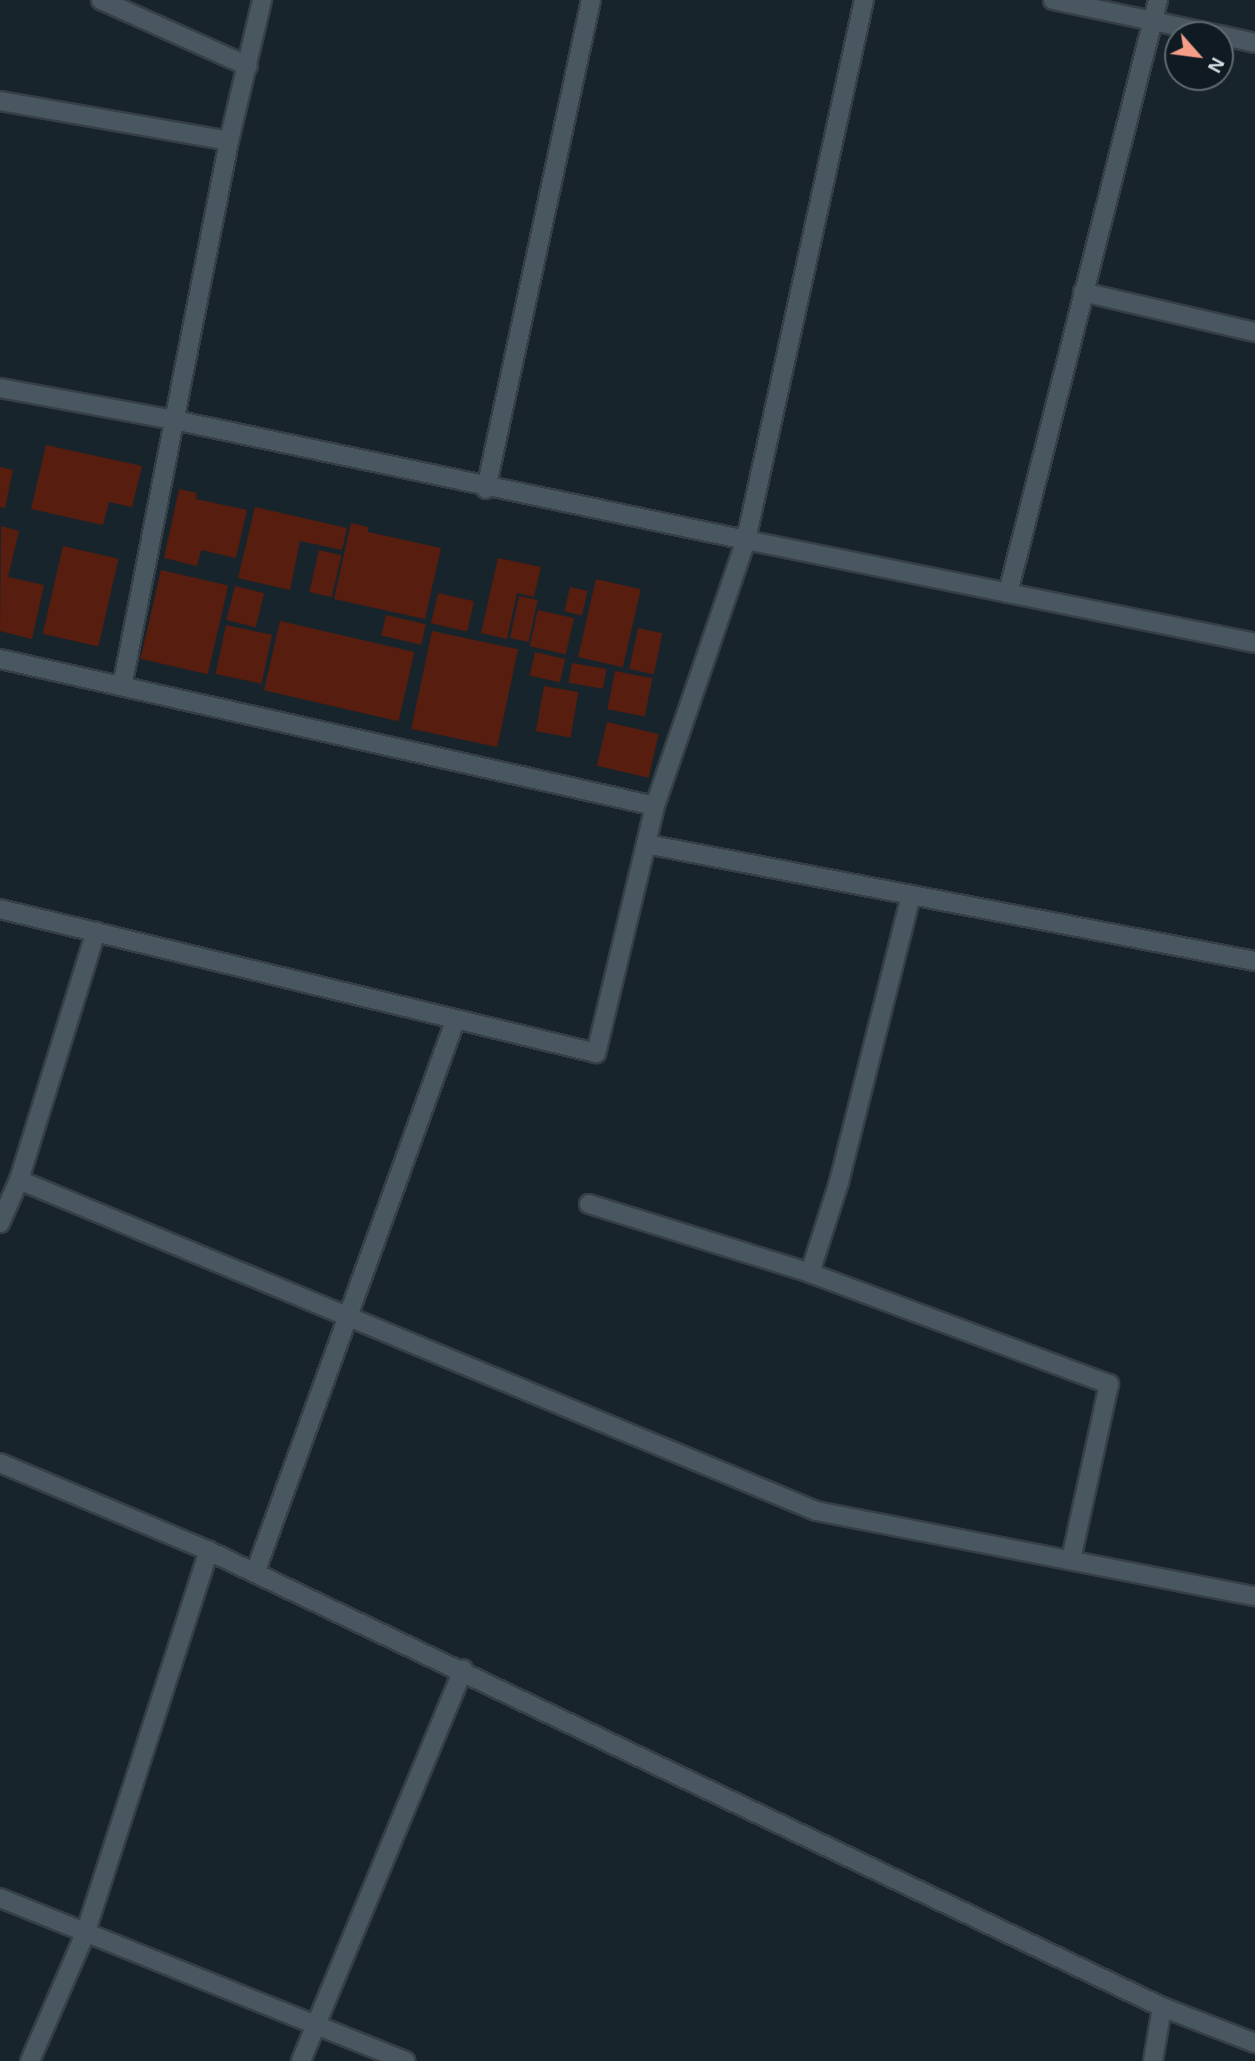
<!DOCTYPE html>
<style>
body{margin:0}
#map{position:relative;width:1255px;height:2061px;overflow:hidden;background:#18242c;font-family:Helvetica,sans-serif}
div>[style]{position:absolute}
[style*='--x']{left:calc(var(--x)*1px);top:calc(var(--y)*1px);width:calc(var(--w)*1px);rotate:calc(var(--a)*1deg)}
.building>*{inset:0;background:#571d0e;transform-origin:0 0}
.roads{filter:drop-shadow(2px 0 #363f46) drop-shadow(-2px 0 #363f46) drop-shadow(0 2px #363f46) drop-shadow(0 -2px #363f46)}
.minor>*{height:18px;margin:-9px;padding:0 9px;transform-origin:9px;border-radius:9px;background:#495760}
span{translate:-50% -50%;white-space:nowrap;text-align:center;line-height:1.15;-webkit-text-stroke:5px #0f1a22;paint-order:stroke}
.north{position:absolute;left:1164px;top:21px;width:70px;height:70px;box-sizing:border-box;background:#0f1a22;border:2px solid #5f6970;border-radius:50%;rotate:118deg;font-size:19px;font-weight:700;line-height:28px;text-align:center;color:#d7dfe5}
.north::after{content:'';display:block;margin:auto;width:24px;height:32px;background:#f49e88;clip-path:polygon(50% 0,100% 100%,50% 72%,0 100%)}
</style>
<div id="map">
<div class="building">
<div style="clip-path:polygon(46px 445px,142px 466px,132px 507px,109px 502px,103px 525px,31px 509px)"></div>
<div style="clip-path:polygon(0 467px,13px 470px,5px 508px,0 507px)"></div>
<div style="clip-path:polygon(179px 489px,197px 493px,196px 499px,247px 510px,236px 558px,201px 550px,197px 566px,164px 558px)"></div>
<div style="clip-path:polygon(255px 507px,347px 528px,342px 550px,300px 541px,290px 590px,238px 578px)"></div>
<div style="clip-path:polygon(351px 523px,368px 527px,368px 532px,441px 548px,425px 619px,334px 599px)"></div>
<div style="clip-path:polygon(1px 526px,19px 531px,8px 577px,44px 585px,32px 639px,0 631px)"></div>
<div style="left:63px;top:546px;width:57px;height:90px;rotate:13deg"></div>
<div style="left:319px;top:550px;width:23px;height:43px;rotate:13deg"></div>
<div style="clip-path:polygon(498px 558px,541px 567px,534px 597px,517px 593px,507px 639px,481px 633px)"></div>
<div style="left:161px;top:570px;width:69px;height:91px;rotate:13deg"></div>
<div style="left:596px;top:579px;width:46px;height:80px;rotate:13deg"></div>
<div style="left:235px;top:586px;width:30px;height:35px;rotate:14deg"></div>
<div style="left:570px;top:587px;width:18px;height:25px;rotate:13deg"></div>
<div style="left:438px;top:593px;width:37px;height:31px;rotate:13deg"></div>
<div style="left:519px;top:596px;width:19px;height:43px;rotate:12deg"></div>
<div style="left:538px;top:610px;width:37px;height:37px;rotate:13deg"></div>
<div style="left:386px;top:615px;width:41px;height:21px;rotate:13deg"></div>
<div style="left:280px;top:621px;width:138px;height:71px;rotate:13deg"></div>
<div style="left:226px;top:625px;width:47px;height:50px;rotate:12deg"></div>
<div style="left:638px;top:628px;width:25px;height:42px;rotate:12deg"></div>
<div style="left:432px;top:631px;width:88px;height:100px;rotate:12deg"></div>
<div style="left:535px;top:652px;width:31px;height:24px;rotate:13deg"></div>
<div style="left:572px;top:663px;width:35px;height:20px;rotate:10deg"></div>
<div style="left:615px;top:671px;width:38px;height:39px;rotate:11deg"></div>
<div style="left:544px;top:686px;width:35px;height:46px;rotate:10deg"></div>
<div style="left:607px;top:722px;width:53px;height:45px;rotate:13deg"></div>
</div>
<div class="roads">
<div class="minor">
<div style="--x:101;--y:0;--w:161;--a:24.2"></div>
<div style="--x:864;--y:0;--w:553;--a:102.33"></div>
<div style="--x:746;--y:540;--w:267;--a:11.4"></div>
<div style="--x:1008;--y:593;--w:612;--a:-75.8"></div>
<div style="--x:1053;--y:0;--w:170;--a:11.9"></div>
<div style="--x:1220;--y:35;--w:36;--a:13"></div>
<div style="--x:0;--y:101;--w:232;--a:9.9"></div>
<div style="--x:229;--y:141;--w:556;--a:101.09"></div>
<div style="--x:229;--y:141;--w:145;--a:-76.8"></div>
<div style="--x:1083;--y:292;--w:177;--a:13.1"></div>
<div style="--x:0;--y:388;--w:177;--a:10.4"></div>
<div style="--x:174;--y:420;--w:584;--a:11.85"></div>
<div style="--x:746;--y:540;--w:281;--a:108.9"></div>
<div style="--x:655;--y:806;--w:254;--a:103.4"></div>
<div style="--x:596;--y:1053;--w:613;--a:-166.42"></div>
<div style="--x:486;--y:489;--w:500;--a:-77.88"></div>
<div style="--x:1008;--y:593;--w:252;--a:11.4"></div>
<div style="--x:0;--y:659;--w:671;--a:12.65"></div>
<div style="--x:646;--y:844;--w:620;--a:10.88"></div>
<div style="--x:19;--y:1180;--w:863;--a:22.55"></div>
<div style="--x:816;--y:1511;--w:447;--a:11"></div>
<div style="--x:589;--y:1204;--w:232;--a:17.3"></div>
<div style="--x:810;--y:1273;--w:319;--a:20.4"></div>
<div style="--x:1109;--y:1384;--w:180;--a:102.2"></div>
<div style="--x:0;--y:1223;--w:47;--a:-66.2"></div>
<div style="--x:19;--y:1180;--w:260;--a:-72.8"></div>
<div style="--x:810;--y:1273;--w:96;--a:-72.3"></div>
<div style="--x:839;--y:1182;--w:296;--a:-75.9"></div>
<div style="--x:0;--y:1463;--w:227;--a:22.8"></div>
<div style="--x:209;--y:1551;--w:1056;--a:25.57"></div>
<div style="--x:1162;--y:2007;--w:100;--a:21.2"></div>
<div style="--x:255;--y:1573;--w:587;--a:-70.08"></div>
<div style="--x:0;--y:1898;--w:437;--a:21.9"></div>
<div style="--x:30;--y:2061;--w:138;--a:-66.6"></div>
<div style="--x:85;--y:1934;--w:403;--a:-72.1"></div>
<div style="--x:301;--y:2061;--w:424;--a:-67.5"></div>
<div style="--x:1153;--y:2061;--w:55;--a:-80.5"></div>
</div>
</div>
<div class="north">N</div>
</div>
